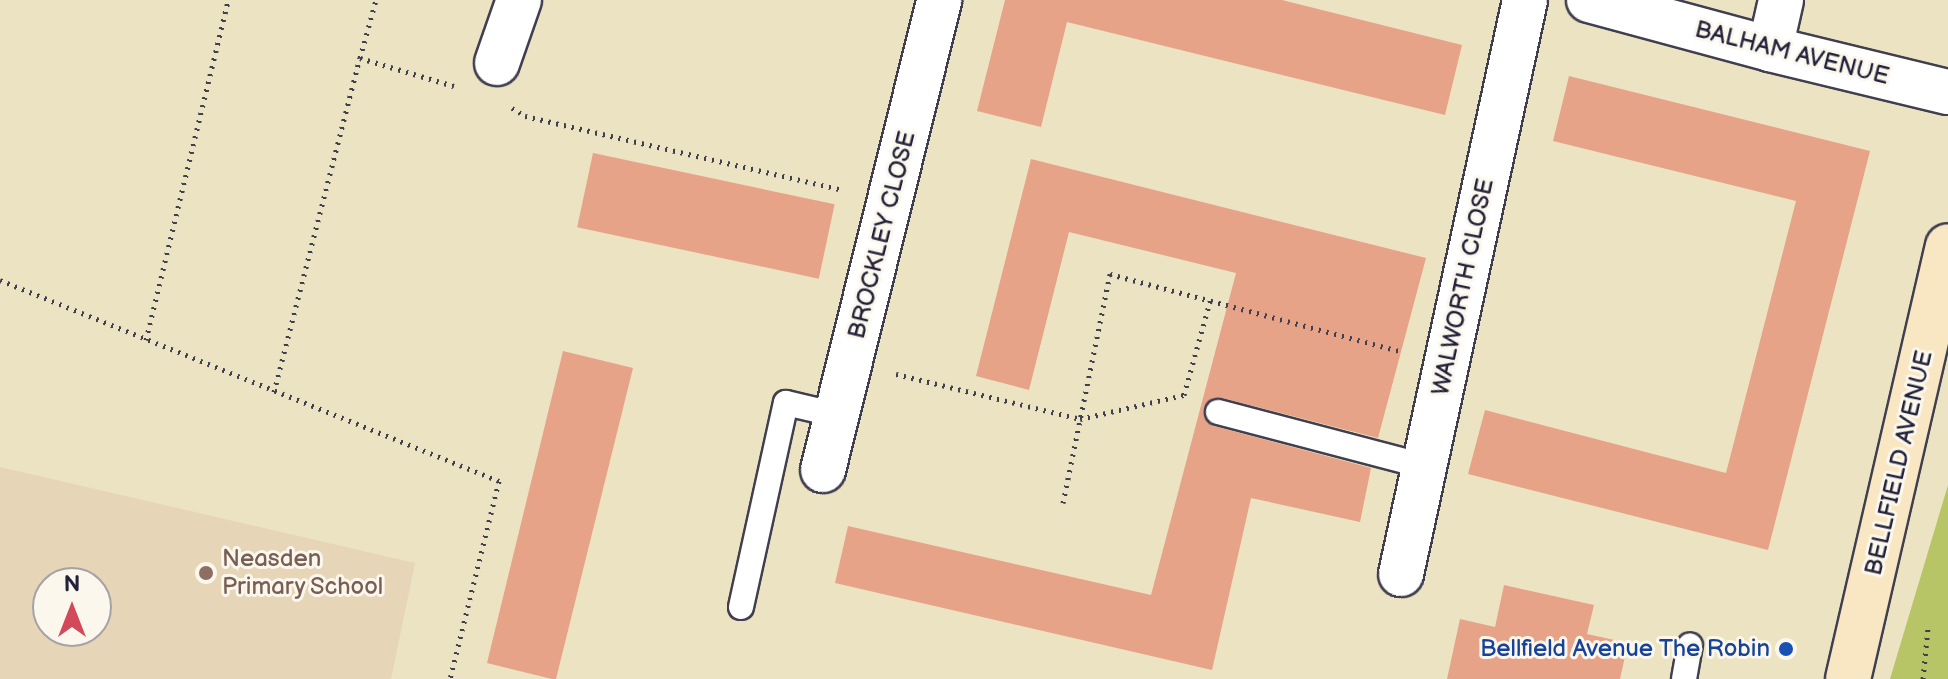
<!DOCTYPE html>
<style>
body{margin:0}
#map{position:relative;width:1948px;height:679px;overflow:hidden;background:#ebe3c2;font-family:"Balsamiq Sans",sans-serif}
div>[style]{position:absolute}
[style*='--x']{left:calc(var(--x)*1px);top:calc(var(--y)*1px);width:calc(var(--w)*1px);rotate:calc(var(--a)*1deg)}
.built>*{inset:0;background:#e6d5b7}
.green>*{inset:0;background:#b8c566}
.building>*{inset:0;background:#e7a388;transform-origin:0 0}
.path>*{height:5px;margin-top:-2.5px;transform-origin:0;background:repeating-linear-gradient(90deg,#403f4f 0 2px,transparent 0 8px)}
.roads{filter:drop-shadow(2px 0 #403f4f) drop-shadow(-2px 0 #403f4f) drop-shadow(0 2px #403f4f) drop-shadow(0 -2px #403f4f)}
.lane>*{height:24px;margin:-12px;padding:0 12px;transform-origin:12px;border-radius:12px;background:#fff}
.street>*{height:44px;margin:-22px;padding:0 22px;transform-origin:22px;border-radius:22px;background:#fff}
.secondary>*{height:44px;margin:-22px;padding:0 22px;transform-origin:22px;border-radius:22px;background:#f9e7c3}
.dots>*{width:22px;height:22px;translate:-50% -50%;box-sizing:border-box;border:4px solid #fbf7ec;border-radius:50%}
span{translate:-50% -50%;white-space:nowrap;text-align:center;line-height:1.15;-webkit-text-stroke:6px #fbf7ec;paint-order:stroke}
.street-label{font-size:24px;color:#22223b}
.education-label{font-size:24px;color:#785e54}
.left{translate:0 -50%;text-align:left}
.transit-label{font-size:24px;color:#164399}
.right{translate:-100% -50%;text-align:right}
.north{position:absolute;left:32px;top:567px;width:80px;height:80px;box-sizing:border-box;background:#fbf7ec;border:2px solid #a4a2a5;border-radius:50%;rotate:0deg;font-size:22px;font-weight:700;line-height:32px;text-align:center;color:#22223b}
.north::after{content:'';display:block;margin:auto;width:28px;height:36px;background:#d1495b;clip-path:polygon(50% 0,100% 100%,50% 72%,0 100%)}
</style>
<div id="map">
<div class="built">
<div style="clip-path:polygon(evenodd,0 467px,415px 563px,391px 679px,0 679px,0 467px,48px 583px,96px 583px,96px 631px,48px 631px,48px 583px)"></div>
</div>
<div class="green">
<div style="clip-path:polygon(1948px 485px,1948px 679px,1890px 679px)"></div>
</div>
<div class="building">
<div style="clip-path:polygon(1005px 0,1282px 0,1462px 45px,1445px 115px,1067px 22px,1041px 127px,977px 111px)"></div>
<div style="clip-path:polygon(1569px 76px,1870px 151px,1768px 550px,1468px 474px,1485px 410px,1726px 473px,1796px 201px,1553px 141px)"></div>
<div style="left:593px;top:153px;width:247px;height:76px;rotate:12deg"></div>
<div style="clip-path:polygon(1031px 159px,1426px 258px,1378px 438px,1222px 398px,1213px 398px,1204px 407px,1204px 417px,1214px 426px,1371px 468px,1360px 522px,1251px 498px,1212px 670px,835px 583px,848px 526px,1151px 595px,1236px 273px,1069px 232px,1029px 390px,976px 376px)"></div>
<div style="clip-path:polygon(563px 351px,633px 368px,556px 679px,552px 679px,487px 663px)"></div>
<div style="clip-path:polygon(1504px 585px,1594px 605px,1587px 634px,1628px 643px,1620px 679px,1447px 679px,1460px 619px,1495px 627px)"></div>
</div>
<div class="path">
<div style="--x:360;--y:58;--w:60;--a:-74.6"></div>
<div style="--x:512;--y:108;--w:15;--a:32"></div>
<div style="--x:525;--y:116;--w:326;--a:13.1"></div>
<div style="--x:0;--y:280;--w:538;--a:21.94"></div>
<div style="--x:499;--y:481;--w:204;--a:103.9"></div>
<div style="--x:146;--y:340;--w:350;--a:-76.4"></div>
<div style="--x:896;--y:374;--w:189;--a:13.7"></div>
<div style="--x:1080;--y:419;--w:107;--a:-13"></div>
<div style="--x:1184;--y:395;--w:98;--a:-74.5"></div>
<div style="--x:274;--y:392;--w:345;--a:-75.6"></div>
<div style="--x:360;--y:58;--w:98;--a:16.6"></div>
<div style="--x:1063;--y:503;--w:234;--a:-78.4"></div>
<div style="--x:1110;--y:274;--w:299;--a:14.9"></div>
<div style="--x:1923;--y:679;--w:51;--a:-84.4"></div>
</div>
<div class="roads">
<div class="lane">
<div style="--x:1218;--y:412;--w:213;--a:14.7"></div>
<div style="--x:741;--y:607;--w:209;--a:-77.6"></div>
<div style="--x:786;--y:403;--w:52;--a:13.2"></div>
<div style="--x:1684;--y:679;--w:34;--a:-80"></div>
</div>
<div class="street">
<div style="--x:1589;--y:0;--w:188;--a:15.1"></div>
<div style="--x:1770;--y:49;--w:183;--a:13.6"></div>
<div style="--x:1770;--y:49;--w:50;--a:-77.3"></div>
<div style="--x:497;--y:63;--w:67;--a:-70.8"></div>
<div style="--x:823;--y:470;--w:484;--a:-76.1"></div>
<div style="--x:1401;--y:574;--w:587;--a:-77.81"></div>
</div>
<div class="secondary">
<div style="--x:1848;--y:679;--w:444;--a:-77"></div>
</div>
</div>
<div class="dots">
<div style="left:206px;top:573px;background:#8d6e63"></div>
<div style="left:1786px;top:649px;background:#1a4fb4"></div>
</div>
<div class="street-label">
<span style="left:1792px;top:53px;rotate:14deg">BALHAM AVENUE</span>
<span style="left:882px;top:235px;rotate:-76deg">BROCKLEY CLOSE</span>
<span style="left:1463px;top:287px;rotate:-78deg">WALWORTH CLOSE</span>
<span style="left:1899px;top:463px;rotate:-77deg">BELLFIELD AVENUE</span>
</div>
<div class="education-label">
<span class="left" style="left:222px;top:573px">Neasden<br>Primary School</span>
</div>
<div class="transit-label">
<span class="right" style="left:1770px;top:649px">Bellfield Avenue The Robin</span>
</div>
<div class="north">N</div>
</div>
